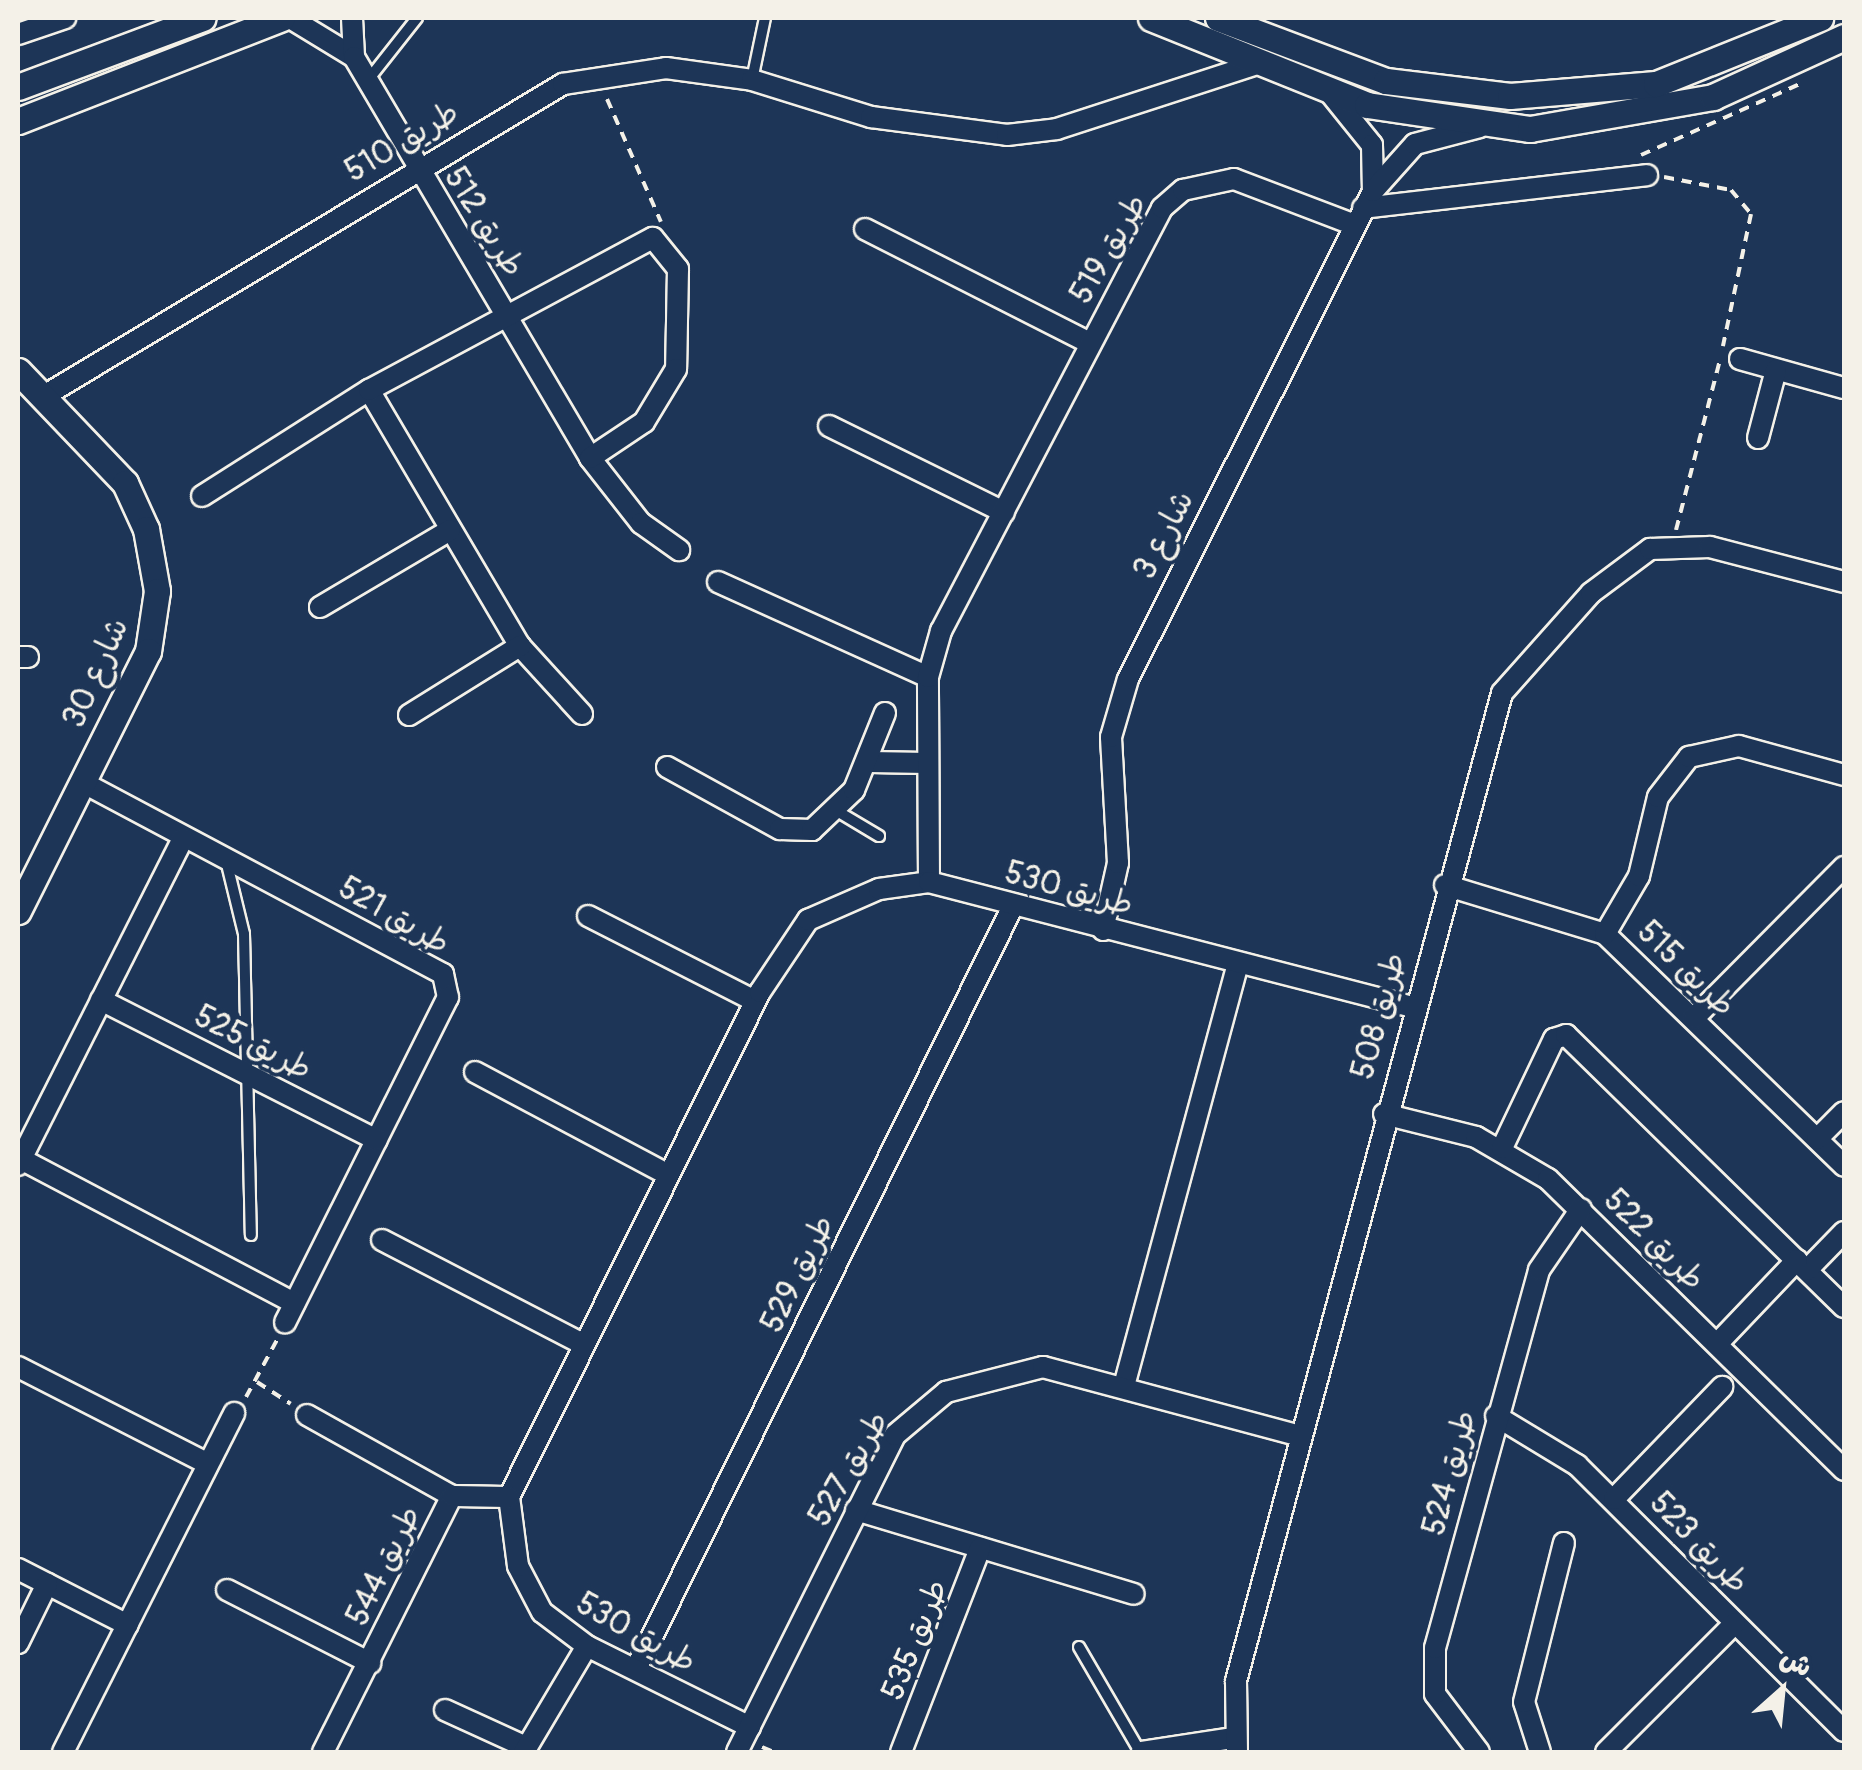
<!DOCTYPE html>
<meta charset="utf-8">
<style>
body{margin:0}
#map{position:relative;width:1862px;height:1770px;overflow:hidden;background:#1d3557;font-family:Pangolin,"Playpen Sans Arabic",sans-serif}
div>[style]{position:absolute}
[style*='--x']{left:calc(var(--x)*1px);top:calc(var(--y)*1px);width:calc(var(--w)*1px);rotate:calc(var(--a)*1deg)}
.path>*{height:4px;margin-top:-2px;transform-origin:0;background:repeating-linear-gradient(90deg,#f4f1e8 0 10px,transparent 0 18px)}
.roads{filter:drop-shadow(2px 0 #f4f1e8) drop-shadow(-2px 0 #f4f1e8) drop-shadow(0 2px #f4f1e8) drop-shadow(0 -2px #f4f1e8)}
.service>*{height:10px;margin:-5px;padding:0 5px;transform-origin:5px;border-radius:5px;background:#1d3557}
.minor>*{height:20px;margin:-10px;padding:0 10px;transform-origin:10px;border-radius:10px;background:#1d3557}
.tertiary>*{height:25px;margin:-12.5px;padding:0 12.5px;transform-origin:12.5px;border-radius:12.5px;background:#1d3557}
span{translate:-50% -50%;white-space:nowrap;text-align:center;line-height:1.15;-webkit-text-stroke:8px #1d3557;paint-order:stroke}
.street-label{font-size:32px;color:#f4f1e8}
.frame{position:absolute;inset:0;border:20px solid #f4f1e8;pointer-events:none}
.north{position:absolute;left:1732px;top:1640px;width:100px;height:100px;-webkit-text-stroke:8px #1d3557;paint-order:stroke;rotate:27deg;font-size:28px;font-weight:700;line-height:40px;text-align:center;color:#f4f1e8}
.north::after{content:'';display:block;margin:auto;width:35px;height:45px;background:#f4f1e8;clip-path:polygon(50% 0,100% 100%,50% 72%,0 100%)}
</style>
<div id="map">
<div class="path">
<div style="--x:607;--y:99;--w:134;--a:66.3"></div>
<div style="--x:1641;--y:155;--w:176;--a:-24.1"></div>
<div style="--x:1664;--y:177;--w:68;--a:11"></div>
<div style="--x:1731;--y:190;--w:31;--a:50"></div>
<div style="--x:1751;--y:214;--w:135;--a:102"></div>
<div style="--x:1676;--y:530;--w:176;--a:-75.5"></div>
<div style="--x:257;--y:1382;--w:40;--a:32.9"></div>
<div style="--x:246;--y:1397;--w:65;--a:-61.5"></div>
<div style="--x:762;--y:1747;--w:13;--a:23"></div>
<div style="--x:793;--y:1752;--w:16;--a:0"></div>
</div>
<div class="roads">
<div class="service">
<div style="--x:368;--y:80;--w:79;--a:-51.7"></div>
<div style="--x:752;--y:80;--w:63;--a:-78.2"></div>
<div style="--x:837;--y:811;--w:49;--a:30.8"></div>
<div style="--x:226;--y:860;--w:76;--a:76.3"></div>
<div style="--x:244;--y:934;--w:301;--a:88.7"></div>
<div style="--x:1079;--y:1647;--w:121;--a:59.8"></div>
</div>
<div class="minor">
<div style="--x:290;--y:18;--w:75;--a:31.4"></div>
<div style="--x:352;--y:18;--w:39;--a:87"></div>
<div style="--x:354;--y:57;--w:465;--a:59.5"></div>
<div style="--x:590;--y:458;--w:83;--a:51.9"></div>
<div style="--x:641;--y:523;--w:47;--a:35.4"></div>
<div style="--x:18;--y:34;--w:50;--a:-18.8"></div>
<div style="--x:1330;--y:93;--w:67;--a:51.1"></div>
<div style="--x:1372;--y:145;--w:46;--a:88.8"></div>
<div style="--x:1363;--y:208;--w:286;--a:-6.6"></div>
<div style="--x:865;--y:229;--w:252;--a:26.9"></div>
<div style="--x:1740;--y:359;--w:108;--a:15.6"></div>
<div style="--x:369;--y:390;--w:297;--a:59.5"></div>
<div style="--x:520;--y:646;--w:92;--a:47.6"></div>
<div style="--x:44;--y:396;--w:606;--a:-31.01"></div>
<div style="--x:563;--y:84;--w:104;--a:-8.8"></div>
<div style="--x:666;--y:68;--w:87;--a:7.9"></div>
<div style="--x:752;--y:80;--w:125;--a:17.3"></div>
<div style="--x:871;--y:117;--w:137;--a:7.5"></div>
<div style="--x:1007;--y:135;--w:50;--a:-6.8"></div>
<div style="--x:1057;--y:129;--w:210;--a:-18"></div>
<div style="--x:829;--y:426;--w:195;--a:26.2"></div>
<div style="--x:1758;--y:438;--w:70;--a:-75.2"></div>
<div style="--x:202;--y:496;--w:198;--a:-32.4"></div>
<div style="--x:369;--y:390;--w:322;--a:-28.2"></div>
<div style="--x:653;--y:238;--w:40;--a:51"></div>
<div style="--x:678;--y:269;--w:100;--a:91.1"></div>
<div style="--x:676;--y:369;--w:62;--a:121.1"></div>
<div style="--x:644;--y:422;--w:65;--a:146.3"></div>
<div style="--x:718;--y:582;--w:230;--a:24.3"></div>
<div style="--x:320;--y:607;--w:151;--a:-30.6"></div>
<div style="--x:18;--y:657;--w:10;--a:0"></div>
<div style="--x:409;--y:715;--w:131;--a:-31.9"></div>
<div style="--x:870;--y:762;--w:57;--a:1"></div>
<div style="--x:667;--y:767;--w:129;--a:28.8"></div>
<div style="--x:780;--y:829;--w:32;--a:2"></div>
<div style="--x:812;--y:830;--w:58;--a:-43.6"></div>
<div style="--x:854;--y:790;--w:83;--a:-68.1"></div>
<div style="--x:82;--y:782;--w:409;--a:28"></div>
<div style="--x:443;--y:974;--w:24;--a:78"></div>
<div style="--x:448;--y:997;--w:364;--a:116.6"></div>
<div style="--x:929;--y:882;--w:205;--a:-90.3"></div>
<div style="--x:928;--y:677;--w:48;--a:-74.2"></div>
<div style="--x:941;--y:631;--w:477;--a:-62.4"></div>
<div style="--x:1162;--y:208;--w:28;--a:-41"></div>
<div style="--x:1183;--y:190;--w:52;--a:-12.2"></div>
<div style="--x:1234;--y:179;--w:129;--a:20.8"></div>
<div style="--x:1445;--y:885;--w:167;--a:17"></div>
<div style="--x:1605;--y:934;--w:333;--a:44.1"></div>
<div style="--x:588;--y:916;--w:187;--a:27"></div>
<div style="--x:1103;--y:930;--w:69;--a:-77.4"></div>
<div style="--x:1118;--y:863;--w:126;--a:-93.2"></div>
<div style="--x:1111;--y:737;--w:60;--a:-73.7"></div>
<div style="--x:1128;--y:679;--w:546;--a:-63.34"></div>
<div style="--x:1373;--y:191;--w:63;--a:-48.2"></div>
<div style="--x:1415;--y:144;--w:67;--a:-14.7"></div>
<div style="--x:1605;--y:934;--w:67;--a:-59.6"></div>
<div style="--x:1639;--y:876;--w:81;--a:-76.5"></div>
<div style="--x:1658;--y:797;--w:51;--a:-52.2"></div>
<div style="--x:1689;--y:757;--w:51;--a:-12.4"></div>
<div style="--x:1739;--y:746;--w:109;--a:15.4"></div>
<div style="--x:101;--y:1000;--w:309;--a:26.9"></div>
<div style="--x:1694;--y:1018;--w:213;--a:-45.2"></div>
<div style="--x:475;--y:1072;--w:217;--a:28"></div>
<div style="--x:1384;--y:1114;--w:95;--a:14"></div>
<div style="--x:1476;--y:1137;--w:83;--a:30.3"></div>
<div style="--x:1548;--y:1179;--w:415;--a:44.5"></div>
<div style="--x:1817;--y:1139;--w:38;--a:-45"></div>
<div style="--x:1502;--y:1148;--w:121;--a:-64.5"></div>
<div style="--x:1554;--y:1039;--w:13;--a:-18"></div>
<div style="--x:1566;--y:1035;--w:389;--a:44.4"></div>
<div style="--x:21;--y:1159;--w:309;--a:27.8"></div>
<div style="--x:18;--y:1165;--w:366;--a:-63.2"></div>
<div style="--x:382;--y:1240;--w:224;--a:27.4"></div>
<div style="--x:1807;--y:1270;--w:53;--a:-45.8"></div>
<div style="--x:1717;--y:1344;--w:116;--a:-46.4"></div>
<div style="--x:18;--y:1367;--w:213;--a:27"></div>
<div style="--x:1124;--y:1386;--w:438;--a:-74.9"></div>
<div style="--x:307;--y:1415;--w:166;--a:29.2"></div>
<div style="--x:1496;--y:1416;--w:95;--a:31.2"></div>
<div style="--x:1577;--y:1465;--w:377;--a:44.9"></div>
<div style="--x:1614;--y:1499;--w:156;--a:-46"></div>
<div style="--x:856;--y:1510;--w:290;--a:16.8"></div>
<div style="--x:18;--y:1569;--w:123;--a:27"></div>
<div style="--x:227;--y:1590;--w:161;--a:27"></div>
<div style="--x:18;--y:1643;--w:66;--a:-63.8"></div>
<div style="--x:636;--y:1669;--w:851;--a:-63.71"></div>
<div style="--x:445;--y:1710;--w:89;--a:24.6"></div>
<div style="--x:750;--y:1727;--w:182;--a:-153.6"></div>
<div style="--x:587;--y:1646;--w:56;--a:-142.9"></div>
<div style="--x:542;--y:1612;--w:52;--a:-117.6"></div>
<div style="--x:518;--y:1566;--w:70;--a:-97.4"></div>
<div style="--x:509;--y:1497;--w:564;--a:-63.57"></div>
<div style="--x:760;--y:992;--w:87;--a:-56.3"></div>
<div style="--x:808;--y:920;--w:77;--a:-23.6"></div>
<div style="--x:879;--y:889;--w:50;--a:-8"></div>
<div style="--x:929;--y:882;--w:500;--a:14.5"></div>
<div style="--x:63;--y:1752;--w:380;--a:-63.2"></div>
<div style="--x:323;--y:1752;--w:287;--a:-63.3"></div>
<div style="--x:452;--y:1496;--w:57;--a:1"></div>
<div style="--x:524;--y:1752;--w:123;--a:-59.3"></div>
<div style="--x:737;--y:1752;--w:354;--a:-63.5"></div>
<div style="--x:895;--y:1435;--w:67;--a:-40.1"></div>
<div style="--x:946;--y:1392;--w:100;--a:-14.5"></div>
<div style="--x:1043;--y:1367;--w:266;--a:15"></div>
<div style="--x:901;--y:1752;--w:219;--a:-68.8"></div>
<div style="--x:1142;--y:1752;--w:91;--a:-8.8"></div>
<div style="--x:1237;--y:1752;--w:71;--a:-90.8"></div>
<div style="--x:1236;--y:1681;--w:1023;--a:-74.93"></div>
<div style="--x:1502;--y:693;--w:134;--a:-48.3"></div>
<div style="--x:1591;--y:593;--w:74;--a:-36.7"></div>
<div style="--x:1650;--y:549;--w:60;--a:-1.9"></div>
<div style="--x:1710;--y:547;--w:138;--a:14.6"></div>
<div style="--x:1479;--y:1752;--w:73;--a:-127.2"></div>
<div style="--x:1435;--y:1694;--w:46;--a:-90"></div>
<div style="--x:1435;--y:1648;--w:392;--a:-74.6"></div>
<div style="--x:1539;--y:1270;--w:74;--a:-55.5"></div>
<div style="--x:1540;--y:1752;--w:52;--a:-107.7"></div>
<div style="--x:1524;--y:1702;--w:164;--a:-75.9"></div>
<div style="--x:1606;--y:1752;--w:182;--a:-45"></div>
</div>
<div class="tertiary">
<div style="--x:1151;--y:18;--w:233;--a:21.9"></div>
<div style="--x:1367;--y:105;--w:165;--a:8.4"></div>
<div style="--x:1530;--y:129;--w:186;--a:-9.9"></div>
<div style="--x:1713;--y:97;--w:144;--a:-24.6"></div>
<div style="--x:1218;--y:18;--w:179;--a:20.6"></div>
<div style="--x:1386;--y:81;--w:125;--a:6.9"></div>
<div style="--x:1510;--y:96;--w:146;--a:-4.7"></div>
<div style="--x:1656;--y:84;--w:177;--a:-21.9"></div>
<div style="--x:18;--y:87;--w:197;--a:-20.5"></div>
<div style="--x:18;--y:121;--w:283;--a:-21.3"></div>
<div style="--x:18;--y:371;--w:155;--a:46.3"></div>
<div style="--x:125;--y:483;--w:51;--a:65.5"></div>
<div style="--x:146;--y:529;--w:63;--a:79.9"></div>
<div style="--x:157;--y:591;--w:61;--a:98.5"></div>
<div style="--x:148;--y:651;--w:291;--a:116.6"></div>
</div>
</div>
<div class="street-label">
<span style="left:402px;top:142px;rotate:-31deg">طريق 510</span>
<span style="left:484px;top:222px;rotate:58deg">طريق 512</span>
<span style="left:1109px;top:249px;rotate:-60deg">طريق 519</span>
<span style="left:1164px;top:535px;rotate:-63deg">شارع 3</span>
<span style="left:96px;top:673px;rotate:-66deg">شارع 30</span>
<span style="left:1069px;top:889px;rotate:15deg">طريق 530</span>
<span style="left:394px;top:916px;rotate:30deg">طريق 521</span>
<span style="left:1686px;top:969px;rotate:44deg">طريق 515</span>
<span style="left:1379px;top:1016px;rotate:-75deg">طريق 508</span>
<span style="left:253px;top:1043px;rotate:27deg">طريق 525</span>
<span style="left:1654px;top:1240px;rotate:45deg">طريق 522</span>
<span style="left:798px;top:1274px;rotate:-64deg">طريق 529</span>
<span style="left:849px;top:1469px;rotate:-60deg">طريق 527</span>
<span style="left:1450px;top:1473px;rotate:-75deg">طريق 524</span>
<span style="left:1699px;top:1543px;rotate:46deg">طريق 523</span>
<span style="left:384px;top:1566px;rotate:-64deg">طريق 544</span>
<span style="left:636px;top:1633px;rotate:29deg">طريق 530</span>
<span style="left:915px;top:1640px;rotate:-68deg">طريق 535</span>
</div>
<div class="frame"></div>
<div class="north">ش</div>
</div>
